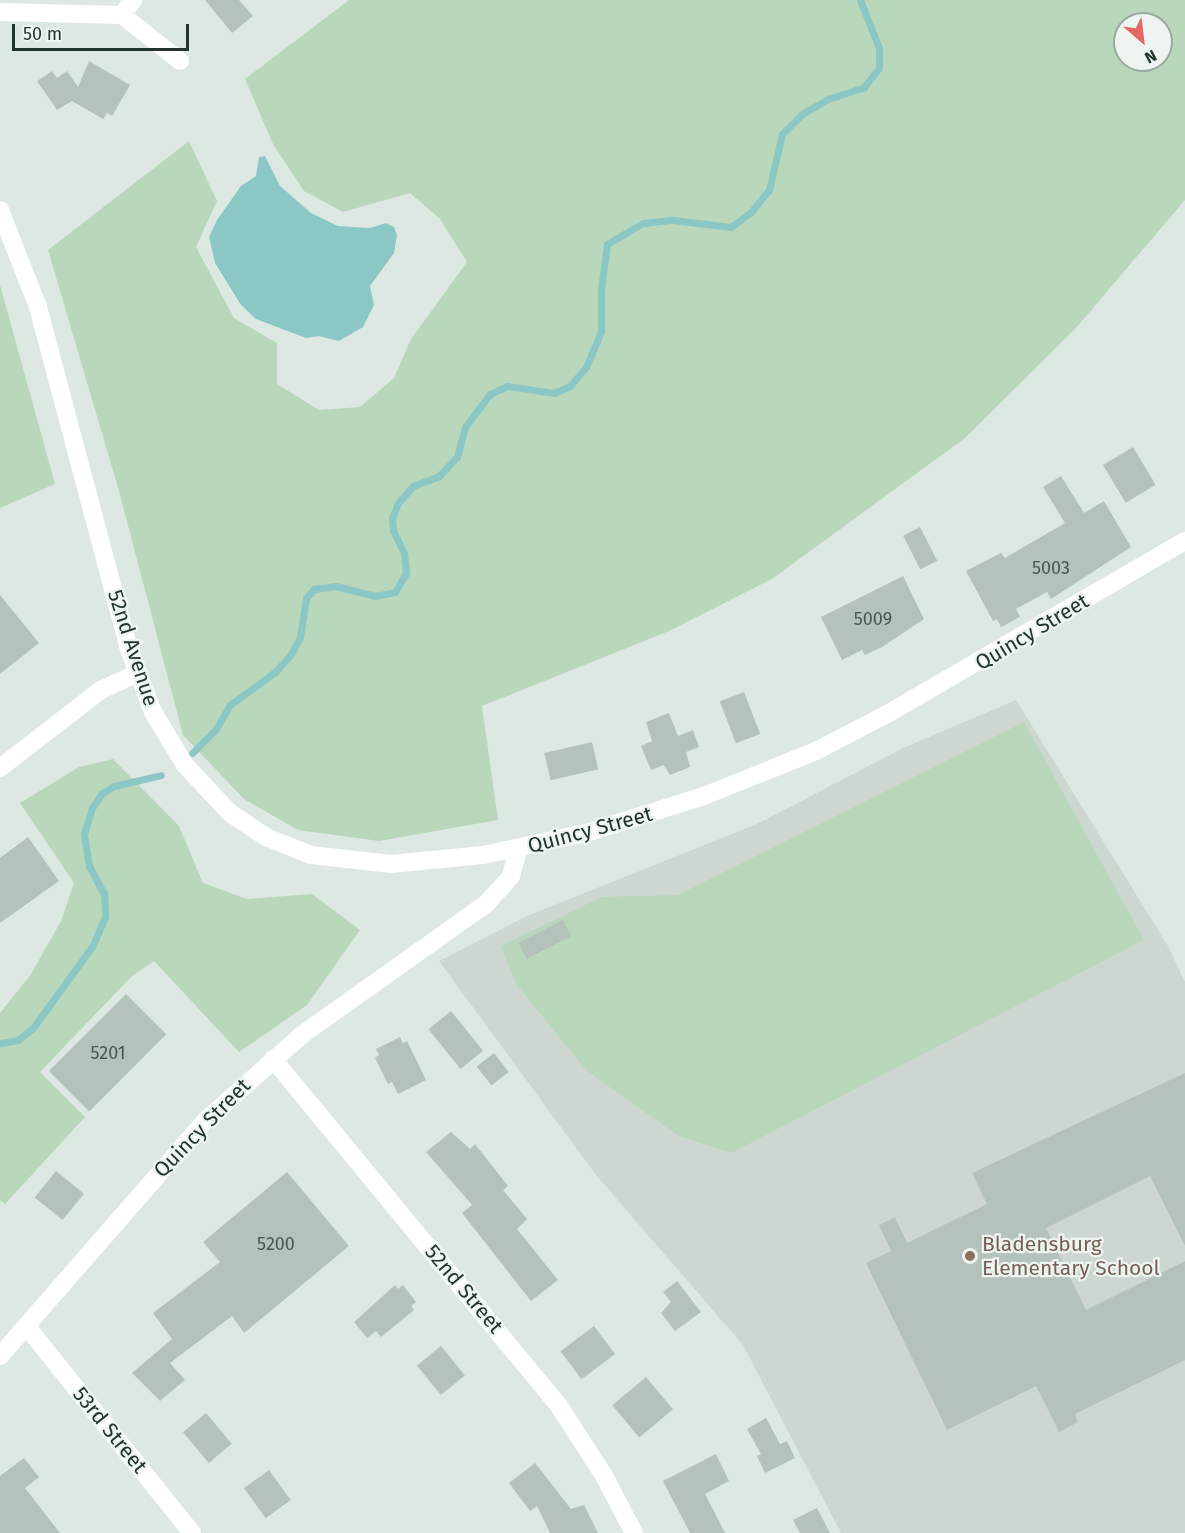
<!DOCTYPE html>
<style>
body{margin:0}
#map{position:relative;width:1185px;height:1533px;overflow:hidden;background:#dee8e2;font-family:"Fira Sans",sans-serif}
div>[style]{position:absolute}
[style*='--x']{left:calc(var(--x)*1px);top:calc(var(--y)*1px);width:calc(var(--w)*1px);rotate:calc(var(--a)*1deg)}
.built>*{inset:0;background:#cdd7d0}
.green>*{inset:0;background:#b9d7bb}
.water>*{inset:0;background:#8bc7c5}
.stream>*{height:7px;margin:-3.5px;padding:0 3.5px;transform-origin:3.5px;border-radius:3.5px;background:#8bc7c5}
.building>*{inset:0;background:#b4c2ba;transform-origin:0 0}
.street>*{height:18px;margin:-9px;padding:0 9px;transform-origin:9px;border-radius:9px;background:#fff}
.secondary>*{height:18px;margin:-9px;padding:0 9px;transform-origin:9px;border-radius:9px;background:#fff}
.dots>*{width:16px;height:16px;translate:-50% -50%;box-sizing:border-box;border:3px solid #eef5f0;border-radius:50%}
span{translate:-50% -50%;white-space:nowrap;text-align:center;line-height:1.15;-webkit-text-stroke:4.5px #eef5f0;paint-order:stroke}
.number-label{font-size:18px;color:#465850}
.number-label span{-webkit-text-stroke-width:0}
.street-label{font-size:21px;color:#21352c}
.education-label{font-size:21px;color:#785e54}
.left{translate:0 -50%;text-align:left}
.north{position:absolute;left:1113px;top:12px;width:60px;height:60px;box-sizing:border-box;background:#eef5f0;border:2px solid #9ca8a2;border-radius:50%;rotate:152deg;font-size:16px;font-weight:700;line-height:24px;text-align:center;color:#21352c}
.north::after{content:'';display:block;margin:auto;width:21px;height:27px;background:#e16863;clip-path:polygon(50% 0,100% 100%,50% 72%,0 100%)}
.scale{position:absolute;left:12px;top:24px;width:177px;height:27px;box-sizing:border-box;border:3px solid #21352c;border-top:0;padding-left:8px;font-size:18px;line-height:21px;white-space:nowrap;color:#21352c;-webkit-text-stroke:4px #eef5f0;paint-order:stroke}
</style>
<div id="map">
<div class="built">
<div style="clip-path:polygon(1016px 700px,1168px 946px,1185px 982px,1185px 1533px,841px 1533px,743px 1345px,596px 1175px,439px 961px,527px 916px,757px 824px,903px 748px)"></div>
</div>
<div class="green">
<div style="clip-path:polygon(evenodd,349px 0,1185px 0,1185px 200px,1076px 328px,965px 438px,772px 579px,669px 631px,482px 706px,498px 820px,379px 841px,298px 830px,244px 799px,183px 735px,119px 491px,48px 250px,189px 141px,217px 201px,196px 247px,234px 318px,277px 343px,277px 384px,319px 410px,360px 407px,394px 378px,411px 339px,467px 262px,440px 219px,410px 193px,343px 212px,304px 191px,273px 144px,245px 79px,349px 0,1125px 24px,1161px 24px,1161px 60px,1125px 60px,1125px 24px)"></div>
<div style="clip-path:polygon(0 285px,55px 484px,0 508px)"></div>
<div style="clip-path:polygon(1024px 722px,1144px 940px,731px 1153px,679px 1136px,587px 1071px,516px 984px,501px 946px,602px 897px,678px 895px)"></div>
<div style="clip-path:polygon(113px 759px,179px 826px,203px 883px,247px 899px,312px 894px,360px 930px,307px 1005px,239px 1052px,154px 961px,132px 976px,40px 1072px,85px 1117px,5px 1204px,0 1200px,0 1013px,31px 974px,61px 921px,74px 883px,20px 803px,79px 767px)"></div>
</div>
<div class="water">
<div style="clip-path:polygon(265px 156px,280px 186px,311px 213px,338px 226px,370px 228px,386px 223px,394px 227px,397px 235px,394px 253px,370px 286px,374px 305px,363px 327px,339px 341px,319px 336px,306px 338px,256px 319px,241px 305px,215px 263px,209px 237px,217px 220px,241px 186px,256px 176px,259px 157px)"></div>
</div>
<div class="stream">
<div style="--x:192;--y:753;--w:34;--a:-45"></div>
<div style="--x:216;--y:729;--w:28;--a:-60"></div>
<div style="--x:230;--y:705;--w:56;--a:-36.3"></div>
<div style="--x:275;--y:672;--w:24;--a:-48"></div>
<div style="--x:291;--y:654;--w:19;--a:-62"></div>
<div style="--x:300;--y:637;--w:39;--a:-81"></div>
<div style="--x:306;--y:598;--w:12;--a:-48"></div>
<div style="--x:314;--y:589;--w:22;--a:-8"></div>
<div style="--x:336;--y:586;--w:40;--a:14.4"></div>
<div style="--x:375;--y:596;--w:20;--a:-11"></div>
<div style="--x:395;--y:592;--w:22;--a:-60"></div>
<div style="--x:406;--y:573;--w:20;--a:-96"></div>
<div style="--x:404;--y:553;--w:25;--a:-116"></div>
<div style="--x:393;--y:530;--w:12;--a:-95"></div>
<div style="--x:392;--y:518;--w:16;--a:-68"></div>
<div style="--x:398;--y:503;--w:23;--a:-49"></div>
<div style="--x:413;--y:486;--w:28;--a:-21"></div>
<div style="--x:439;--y:476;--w:26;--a:-47"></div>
<div style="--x:457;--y:457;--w:31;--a:-75"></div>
<div style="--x:465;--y:427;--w:41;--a:-52.9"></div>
<div style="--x:490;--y:394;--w:19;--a:-25"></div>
<div style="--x:507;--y:386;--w:48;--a:8.5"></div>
<div style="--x:554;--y:393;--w:17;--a:-24"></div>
<div style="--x:570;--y:386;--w:25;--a:-50"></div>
<div style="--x:586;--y:367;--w:39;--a:-67"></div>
<div style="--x:601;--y:331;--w:41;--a:-90"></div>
<div style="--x:601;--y:290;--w:46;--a:-82.6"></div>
<div style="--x:607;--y:244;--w:42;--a:-30.3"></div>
<div style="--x:643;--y:223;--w:30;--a:-6"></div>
<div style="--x:673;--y:220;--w:58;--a:6.9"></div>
<div style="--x:731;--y:227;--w:25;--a:-37"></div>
<div style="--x:751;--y:212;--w:28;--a:-51"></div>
<div style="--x:769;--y:190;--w:57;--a:-76.9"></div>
<div style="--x:782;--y:134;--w:28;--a:-45"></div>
<div style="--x:802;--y:114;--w:30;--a:-30"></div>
<div style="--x:828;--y:99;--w:38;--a:-18"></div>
<div style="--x:864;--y:87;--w:24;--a:-52"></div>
<div style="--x:879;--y:68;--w:20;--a:-90"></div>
<div style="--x:879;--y:48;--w:52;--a:-111.6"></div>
<div style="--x:0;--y:1043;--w:18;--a:-9"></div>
<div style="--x:18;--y:1040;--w:19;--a:-39"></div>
<div style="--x:33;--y:1028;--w:102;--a:-54.1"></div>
<div style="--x:93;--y:945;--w:30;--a:-67"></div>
<div style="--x:105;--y:917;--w:23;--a:-92"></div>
<div style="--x:104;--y:894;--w:32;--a:-118"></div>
<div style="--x:89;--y:866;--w:32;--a:-99"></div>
<div style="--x:84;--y:834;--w:27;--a:-73"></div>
<div style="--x:92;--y:808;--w:18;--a:-56"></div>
<div style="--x:102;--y:793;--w:14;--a:-30"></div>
<div style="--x:114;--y:786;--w:48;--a:-13.2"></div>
</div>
<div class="building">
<div style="clip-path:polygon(205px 0,239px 0,253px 16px,232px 33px)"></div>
<div style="clip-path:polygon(89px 61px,130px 85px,112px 116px,107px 113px,103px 119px,72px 101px,57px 110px,37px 81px,52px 71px,57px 78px,67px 71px,78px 87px)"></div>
<div style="left:1133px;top:447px;width:44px;height:35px;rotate:59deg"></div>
<div style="clip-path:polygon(1061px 476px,1084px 513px,1104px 501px,1131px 547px,1051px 599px,1047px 592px,1016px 609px,1020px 617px,1001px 627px,997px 619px,993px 621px,966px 571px,1001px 553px,1005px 558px,1065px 523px,1043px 487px)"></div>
<div style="left:920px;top:527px;width:38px;height:19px;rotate:63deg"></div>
<div style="clip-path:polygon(903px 576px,924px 619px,882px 647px,865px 655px,862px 650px,842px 660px,821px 617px)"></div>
<div style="clip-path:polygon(0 595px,39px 643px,0 674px)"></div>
<div style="left:744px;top:692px;width:45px;height:26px;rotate:69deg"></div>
<div style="clip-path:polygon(669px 713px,678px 736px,693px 730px,699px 747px,686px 752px,690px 767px,670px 775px,664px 765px,651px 770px,641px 746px,652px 741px,646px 722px)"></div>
<div style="left:592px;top:742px;width:28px;height:49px;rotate:77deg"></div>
<div style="clip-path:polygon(28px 837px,59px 881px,0 923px,0 858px)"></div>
<div style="left:563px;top:920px;width:18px;height:50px;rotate:63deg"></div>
<div style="left:126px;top:994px;width:57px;height:109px;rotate:45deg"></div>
<div style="left:451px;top:1011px;width:51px;height:29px;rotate:51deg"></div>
<div style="clip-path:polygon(400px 1037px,403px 1043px,407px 1041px,426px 1080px,398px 1094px,392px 1082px,388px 1084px,375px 1058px,379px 1055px,376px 1049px)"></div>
<div style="left:494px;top:1053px;width:24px;height:22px;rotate:52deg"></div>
<div style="clip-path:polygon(1185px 1073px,1185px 1246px,1150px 1176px,1046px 1228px,1086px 1310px,1185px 1261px,1185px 1360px,1075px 1414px,1078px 1422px,1059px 1432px,1036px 1386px,947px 1430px,866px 1263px,891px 1251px,879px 1225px,895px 1217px,907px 1243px,987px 1204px,972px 1173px)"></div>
<div style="clip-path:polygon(451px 1132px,470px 1149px,475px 1144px,508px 1186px,503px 1190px,527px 1219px,517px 1229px,558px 1280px,531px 1301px,462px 1213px,472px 1205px,426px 1152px)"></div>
<div style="left:56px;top:1171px;width:36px;height:34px;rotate:39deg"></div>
<div style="clip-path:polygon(287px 1172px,349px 1246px,244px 1333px,232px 1316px,170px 1363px,185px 1380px,160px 1401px,132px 1373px,172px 1339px,153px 1313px,220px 1262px,203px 1242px)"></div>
<div style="clip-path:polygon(677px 1281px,701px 1312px,675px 1331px,661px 1313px,671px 1302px,663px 1292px)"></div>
<div style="clip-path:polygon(395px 1285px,398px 1289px,403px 1285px,416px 1302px,411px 1306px,414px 1310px,381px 1337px,376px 1331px,367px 1338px,354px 1322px)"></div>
<div style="left:594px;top:1326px;width:35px;height:42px;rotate:53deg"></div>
<div style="left:441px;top:1346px;width:38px;height:31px;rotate:51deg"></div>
<div style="left:646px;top:1377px;width:42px;height:44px;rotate:50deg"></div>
<div style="left:206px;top:1413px;width:40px;height:30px;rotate:50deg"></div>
<div style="clip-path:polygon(766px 1418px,780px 1444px,787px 1441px,795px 1458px,765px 1473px,757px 1456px,761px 1454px,747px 1429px)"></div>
<div style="clip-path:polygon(716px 1454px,729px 1481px,705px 1494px,725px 1533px,690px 1533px,663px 1481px)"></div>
<div style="clip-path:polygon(24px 1458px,39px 1477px,25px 1488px,60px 1533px,0 1533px,0 1476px)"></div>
<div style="clip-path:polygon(535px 1463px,571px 1509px,584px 1505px,598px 1533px,550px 1533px,537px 1506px,530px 1511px,509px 1483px)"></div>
<div style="left:269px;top:1470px;width:37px;height:31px;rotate:54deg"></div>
<div style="clip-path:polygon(817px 1508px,830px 1533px,800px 1533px,793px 1520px)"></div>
</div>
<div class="street">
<div style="--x:0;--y:12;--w:122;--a:1.4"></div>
<div style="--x:122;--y:15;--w:74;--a:38.4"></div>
<div style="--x:122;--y:15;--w:19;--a:-54"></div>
<div style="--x:0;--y:768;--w:128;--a:-37.7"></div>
<div style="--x:101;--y:690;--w:40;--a:-25"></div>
<div style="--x:273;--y:1059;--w:446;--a:50.5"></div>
<div style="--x:557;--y:1403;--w:85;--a:57.1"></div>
<div style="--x:603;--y:1474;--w:67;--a:62.3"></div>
<div style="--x:27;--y:1327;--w:264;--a:51.3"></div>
<div style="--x:0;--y:1356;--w:312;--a:-48.9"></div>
<div style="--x:205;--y:1121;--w:131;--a:-41.6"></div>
<div style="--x:303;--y:1034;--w:226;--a:-35.4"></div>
<div style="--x:487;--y:903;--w:36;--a:-48"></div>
<div style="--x:511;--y:876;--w:28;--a:-75"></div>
</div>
<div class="secondary">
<div style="--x:0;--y:210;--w:104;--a:68.6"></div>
<div style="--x:38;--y:307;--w:351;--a:75.1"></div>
<div style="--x:128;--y:646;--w:71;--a:69.3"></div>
<div style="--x:153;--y:712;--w:62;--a:58.9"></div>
<div style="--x:185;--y:765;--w:66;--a:46.8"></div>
<div style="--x:230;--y:813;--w:43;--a:33.7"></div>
<div style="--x:266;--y:837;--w:48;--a:21.8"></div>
<div style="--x:311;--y:855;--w:81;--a:6.4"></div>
<div style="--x:391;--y:864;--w:92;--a:-5.6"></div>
<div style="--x:483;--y:855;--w:105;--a:-12.1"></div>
<div style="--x:586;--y:833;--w:124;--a:-17.4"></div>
<div style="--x:704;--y:796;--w:121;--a:-21.9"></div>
<div style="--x:816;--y:751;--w:82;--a:-27.5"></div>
<div style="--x:889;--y:713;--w:342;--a:-30.2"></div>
</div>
<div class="dots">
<div style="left:970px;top:1256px;background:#8d6e63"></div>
</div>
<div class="number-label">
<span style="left:1051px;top:568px">5003</span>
<span style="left:873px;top:619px">5009</span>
<span style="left:108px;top:1053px">5201</span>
<span style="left:276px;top:1244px">5200</span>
</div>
<div class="street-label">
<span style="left:1032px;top:632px;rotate:-31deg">Quincy Street</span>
<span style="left:133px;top:648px;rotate:72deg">52nd Avenue</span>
<span style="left:590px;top:830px;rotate:-15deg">Quincy Street</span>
<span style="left:202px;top:1128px;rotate:-46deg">Quincy Street</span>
<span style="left:464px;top:1289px;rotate:50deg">52nd Street</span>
<span style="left:110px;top:1430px;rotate:51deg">53rd Street</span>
</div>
<div class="education-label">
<span class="left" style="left:982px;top:1256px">Bladensburg<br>Elementary School</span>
</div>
<div class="north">N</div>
<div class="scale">50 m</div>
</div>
